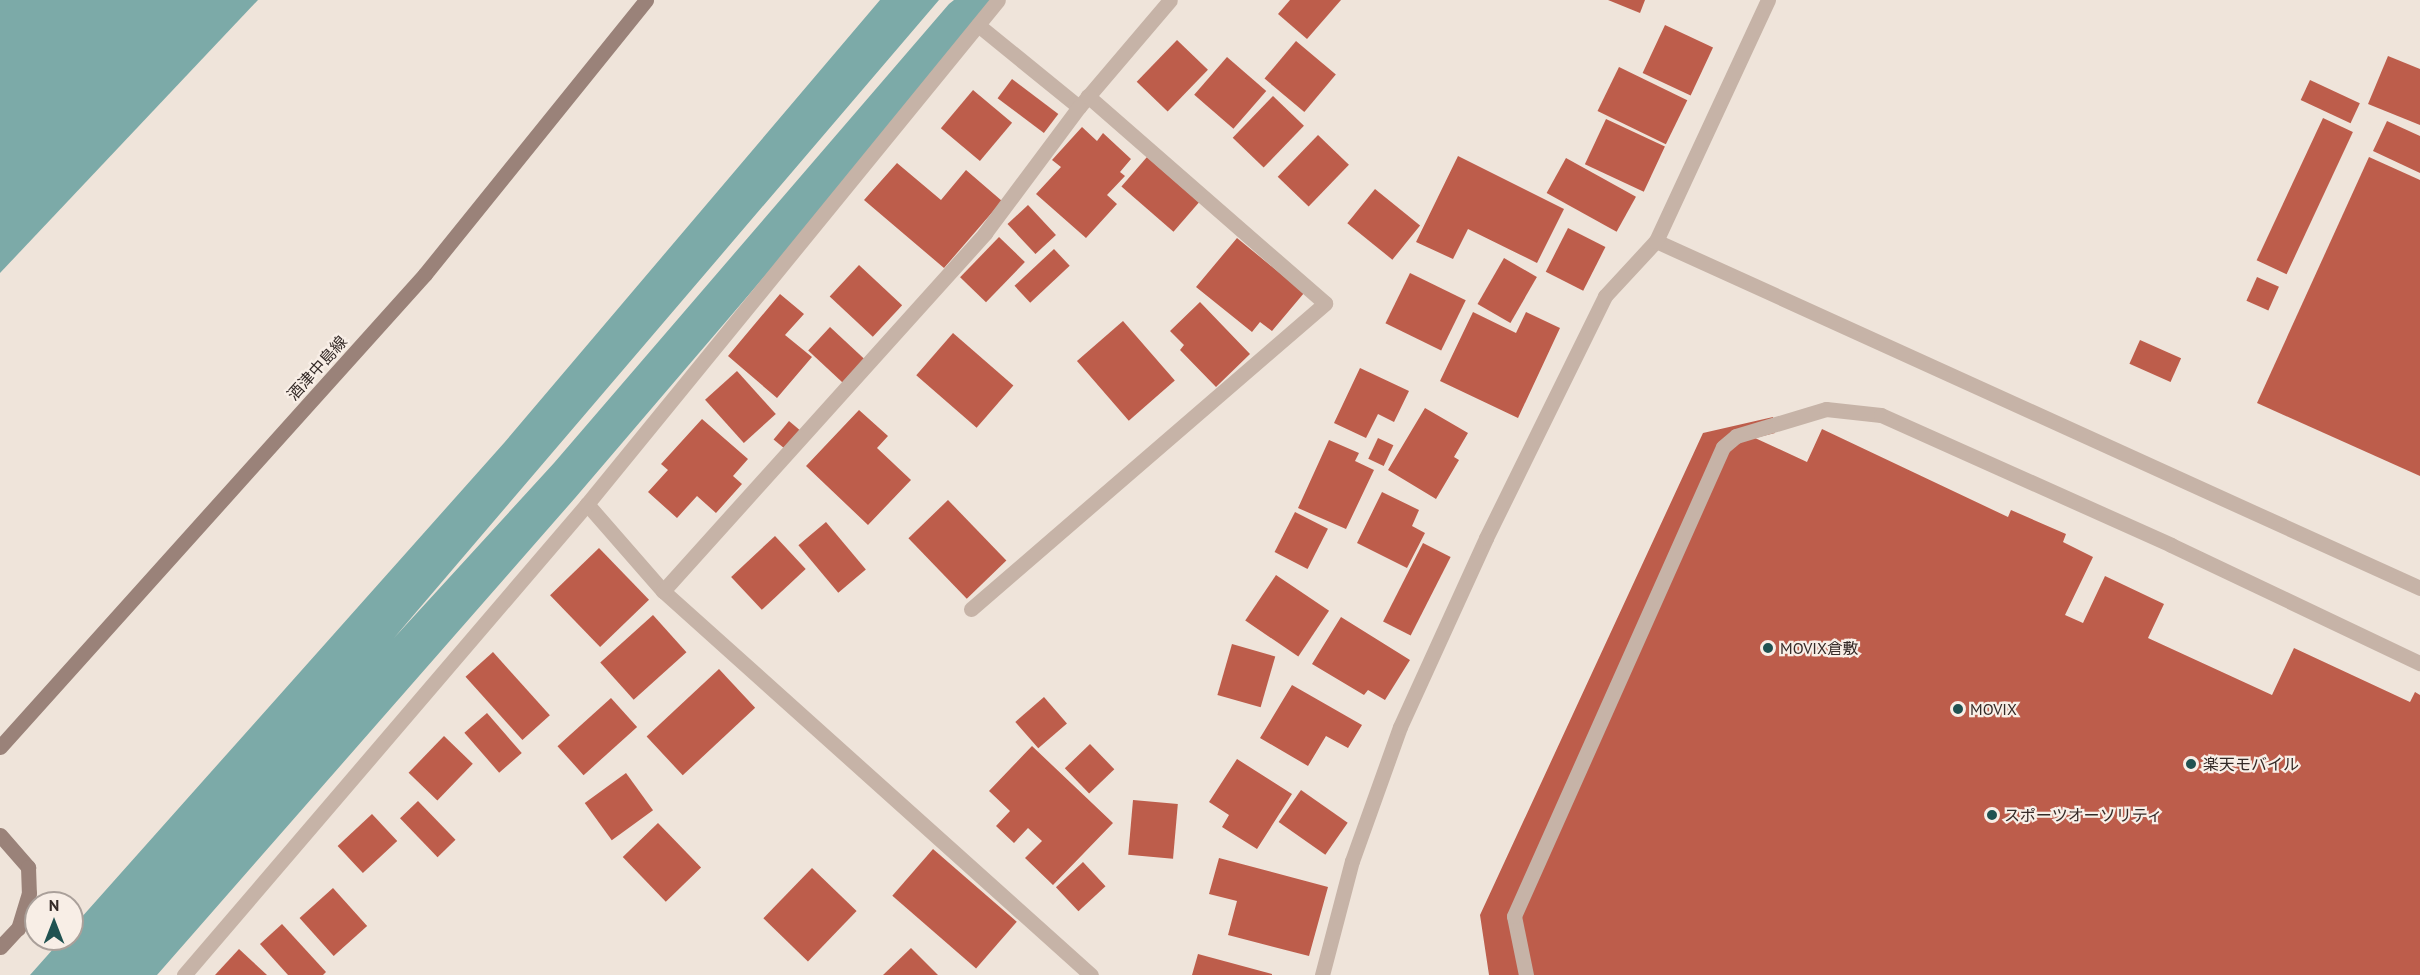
<!DOCTYPE html>
<meta charset="utf-8">
<style>
body{margin:0}
#map{position:relative;width:2420px;height:975px;overflow:hidden;background:#efe4da;font-family:"PT Sans","Noto Sans JP",sans-serif}
div>[style]{position:absolute}
[style*='--x']{left:calc(var(--x)*1px);top:calc(var(--y)*1px);width:calc(var(--w)*1px);rotate:calc(var(--a)*1deg)}
.water>*{inset:0;background:#7caaa8}
.building>*{inset:0;background:#bd5d4b;transform-origin:0 0}
.service>*{height:15px;margin:-7.5px;padding:0 7.5px;transform-origin:7.5px;border-radius:7.5px;background:#c6b3a7}
.minor>*{height:15px;margin:-7.5px;padding:0 7.5px;transform-origin:7.5px;border-radius:7.5px;background:#c6b3a7}
.secondary>*{height:15px;margin:-7.5px;padding:0 7.5px;transform-origin:7.5px;border-radius:7.5px;background:#9a8279}
.dots>*{width:16px;height:16px;translate:-50% -50%;box-sizing:border-box;border:3px solid #f8eee6;border-radius:50%}
span{translate:-50% -50%;white-space:nowrap;text-align:center;line-height:1.15;-webkit-text-stroke:4.5px #f8eee6;paint-order:stroke}
.street-label{font-size:16px;color:#342a27}
.poi-label{font-size:16px;color:#342a27}
.left{translate:0 -50%;text-align:left}
.north{position:absolute;left:24px;top:891px;width:60px;height:60px;box-sizing:border-box;background:#f8eee6;border:2px solid #aaa09a;border-radius:50%;rotate:0deg;font-size:16px;font-weight:700;line-height:24px;text-align:center;color:#342a27}
.north::after{content:'';display:block;margin:auto;width:21px;height:27px;background:#205251;clip-path:polygon(50% 0,100% 100%,50% 72%,0 100%)}
</style>
<div id="map">
<div class="water">
<div style="clip-path:polygon(0 0,258px 0,0 273px)"></div>
<div style="clip-path:polygon(880px 0,939px 0,394px 638px,554px 463px,949px 4px,954px 0,1001px 0,575px 498px,157px 975px,30px 975px,62px 939px,72px 939px,72px 928px,504px 443px)"></div>
</div>
<div class="building">
<div style="clip-path:polygon(1290px 0,1341px 0,1307px 39px,1278px 14px)"></div>
<div style="clip-path:polygon(1608px 0,1645px 0,1640px 13px)"></div>
<div style="left:1665px;top:25px;width:53px;height:53px;rotate:25deg"></div>
<div style="left:1177px;top:40px;width:43px;height:58px;rotate:44deg"></div>
<div style="left:1296px;top:41px;width:52px;height:49px;rotate:40deg"></div>
<div style="clip-path:polygon(2388px 56px,2420px 69px,2420px 125px,2368px 104px)"></div>
<div style="left:1227px;top:57px;width:52px;height:50px;rotate:41deg"></div>
<div style="left:1619px;top:67px;width:76px;height:49px;rotate:26deg"></div>
<div style="left:1012px;top:79px;width:58px;height:24px;rotate:37deg"></div>
<div style="left:2310px;top:80px;width:55px;height:22px;rotate:25deg"></div>
<div style="left:973px;top:90px;width:51px;height:50px;rotate:40deg"></div>
<div style="left:1273px;top:96px;width:43px;height:58px;rotate:44deg"></div>
<div style="left:2323px;top:118px;width:33px;height:157px;rotate:25deg"></div>
<div style="left:1606px;top:119px;width:65px;height:50px;rotate:25deg"></div>
<div style="clip-path:polygon(2387px 121px,2420px 136px,2420px 173px,2373px 151px)"></div>
<div style="clip-path:polygon(1082px 127px,1097px 141px,1103px 133px,1131px 159px,1120px 172px,1125px 176px,1107px 195px,1117px 204px,1086px 238px,1036px 194px,1061px 167px,1052px 160px)"></div>
<div style="left:1318px;top:135px;width:43px;height:58px;rotate:44deg"></div>
<div style="clip-path:polygon(1458px 156px,1564px 209px,1537px 263px,1468px 229px,1453px 259px,1416px 242px)"></div>
<div style="left:1147px;top:157px;width:69px;height:39px;rotate:41deg"></div>
<div style="clip-path:polygon(2369px 157px,2420px 180px,2420px 476px,2257px 403px)"></div>
<div style="left:1566px;top:158px;width:80px;height:40px;rotate:29deg"></div>
<div style="clip-path:polygon(897px 163px,941px 200px,966px 170px,1002px 201px,944px 268px,864px 200px)"></div>
<div style="left:1375px;top:189px;width:58px;height:44px;rotate:39deg"></div>
<div style="left:1028px;top:205px;width:41px;height:28px;rotate:47deg"></div>
<div style="left:1568px;top:228px;width:42px;height:49px;rotate:27deg"></div>
<div style="left:999px;top:237px;width:36px;height:56px;rotate:44deg"></div>
<div style="clip-path:polygon(1237px 238px,1304px 293px,1272px 331px,1260px 322px,1252px 332px,1196px 287px)"></div>
<div style="left:1054px;top:249px;width:23px;height:54px;rotate:47deg"></div>
<div style="left:1504px;top:258px;width:38px;height:53px;rotate:30deg"></div>
<div style="left:859px;top:265px;width:59px;height:43px;rotate:43deg"></div>
<div style="left:1410px;top:273px;width:62px;height:56px;rotate:26deg"></div>
<div style="left:2257px;top:277px;width:24px;height:26px;rotate:24deg"></div>
<div style="clip-path:polygon(780px 294px,804px 314px,785px 335px,812px 357px,777px 398px,728px 356px)"></div>
<div style="clip-path:polygon(1200px 302px,1250px 354px,1216px 387px,1180px 350px,1184px 345px,1170px 331px)"></div>
<div style="clip-path:polygon(1473px 312px,1516px 333px,1526px 312px,1560px 328px,1518px 418px,1440px 381px)"></div>
<div style="left:1123px;top:321px;width:79px;height:61px;rotate:49deg"></div>
<div style="left:830px;top:327px;width:47px;height:32px;rotate:43deg"></div>
<div style="left:953px;top:333px;width:80px;height:56px;rotate:41deg"></div>
<div style="left:2140px;top:340px;width:45px;height:26px;rotate:24deg"></div>
<div style="clip-path:polygon(1360px 368px,1409px 391px,1394px 422px,1378px 414px,1366px 438px,1334px 423px)"></div>
<div style="left:737px;top:371px;width:58px;height:43px;rotate:48deg"></div>
<div style="clip-path:polygon(1425px 408px,1468px 433px,1454px 457px,1459px 460px,1436px 499px,1388px 470px)"></div>
<div style="clip-path:polygon(859px 410px,888px 436px,877px 448px,911px 480px,868px 525px,806px 466px)"></div>
<div style="clip-path:polygon(1773px 417px,1775px 433px,1755px 438px,1807px 462px,1822px 429px,2008px 517px,2011px 510px,2066px 534px,2063px 542px,2093px 557px,2065px 615px,2083px 623px,2105px 576px,2164px 604px,2148px 638px,2272px 695px,2294px 648px,2410px 702px,2415px 692px,2420px 695px,2420px 975px,1489px 975px,1480px 915px,1703px 433px)"></div>
<div style="clip-path:polygon(702px 419px,748px 459px,733px 476px,742px 484px,716px 513px,697px 496px,677px 518px,648px 492px,668px 470px,661px 464px)"></div>
<div style="left:789px;top:421px;width:17px;height:24px;rotate:40deg"></div>
<div style="left:1378px;top:438px;width:17px;height:23px;rotate:25deg"></div>
<div style="clip-path:polygon(1329px 440px,1359px 453px,1355px 461px,1374px 470px,1346px 529px,1298px 508px)"></div>
<div style="clip-path:polygon(1382px 492px,1419px 510px,1412px 526px,1425px 533px,1407px 568px,1357px 543px)"></div>
<div style="left:948px;top:500px;width:84px;height:55px;rotate:46deg"></div>
<div style="left:1295px;top:512px;width:37px;height:45px;rotate:27deg"></div>
<div style="left:826px;top:522px;width:62px;height:36px;rotate:50deg"></div>
<div style="left:775px;top:536px;width:45px;height:60px;rotate:47deg"></div>
<div style="left:1423px;top:543px;width:31px;height:88px;rotate:27deg"></div>
<div style="left:599px;top:548px;width:72px;height:68px;rotate:46deg"></div>
<div style="left:1276px;top:575px;width:64px;height:55px;rotate:34deg"></div>
<div style="left:653px;top:615px;width:50px;height:71px;rotate:48deg"></div>
<div style="clip-path:polygon(1341px 617px,1410px 660px,1385px 700px,1368px 690px,1364px 695px,1312px 664px)"></div>
<div style="left:1232px;top:644px;width:45px;height:53px;rotate:16deg"></div>
<div style="left:493px;top:652px;width:85px;height:37px;rotate:48deg"></div>
<div style="left:719px;top:669px;width:53px;height:99px;rotate:47deg"></div>
<div style="clip-path:polygon(1292px 685px,1362px 725px,1348px 748px,1326px 736px,1308px 766px,1260px 738px)"></div>
<div style="left:1044px;top:697px;width:35px;height:38px;rotate:49deg"></div>
<div style="left:611px;top:698px;width:39px;height:72px;rotate:48deg"></div>
<div style="left:487px;top:713px;width:53px;height:30px;rotate:49deg"></div>
<div style="left:444px;top:736px;width:40px;height:51px;rotate:44deg"></div>
<div style="left:1090px;top:744px;width:35px;height:35px;rotate:46deg"></div>
<div style="clip-path:polygon(1032px 746px,1113px 823px,1053px 885px,1025px 858px,1042px 841px,1028px 828px,1014px 843px,996px 826px,1010px 811px,989px 791px)"></div>
<div style="clip-path:polygon(1237px 759px,1292px 794px,1257px 849px,1222px 827px,1229px 815px,1209px 802px)"></div>
<div style="left:626px;top:773px;width:46px;height:51px;rotate:54deg"></div>
<div style="left:1301px;top:790px;width:57px;height:39px;rotate:35deg"></div>
<div style="left:1133px;top:800px;width:45px;height:55px;rotate:5deg"></div>
<div style="left:418px;top:801px;width:54px;height:25px;rotate:46deg"></div>
<div style="left:372px;top:814px;width:37px;height:47px;rotate:47deg"></div>
<div style="left:658px;top:823px;width:62px;height:49px;rotate:46deg"></div>
<div style="left:933px;top:849px;width:111px;height:62px;rotate:41deg"></div>
<div style="clip-path:polygon(1219px 858px,1328px 887px,1309px 956px,1228px 935px,1237px 901px,1209px 894px)"></div>
<div style="left:1083px;top:862px;width:33px;height:37px;rotate:47deg"></div>
<div style="left:812px;top:868px;width:62px;height:70px;rotate:44deg"></div>
<div style="left:333px;top:888px;width:51px;height:45px;rotate:48deg"></div>
<div style="clip-path:polygon(282px 924px,326px 972px,323px 975px,288px 975px,260px 944px)"></div>
<div style="clip-path:polygon(911px 948px,938px 975px,883px 975px)"></div>
<div style="clip-path:polygon(239px 949px,267px 975px,215px 975px)"></div>
<div style="clip-path:polygon(1198px 954px,1272px 974px,1272px 975px,1192px 975px)"></div>
</div>
<div class="service">
<div style="--x:1526;--y:975;--w:60;--a:-101.5"></div>
<div style="--x:1514;--y:916;--w:513;--a:-65.98"></div>
<div style="--x:1723;--y:447;--w:17;--a:-40"></div>
<div style="--x:1736;--y:436;--w:94;--a:-16.7"></div>
<div style="--x:1826;--y:409;--w:55;--a:6.2"></div>
<div style="--x:1881;--y:415;--w:318;--a:24.1"></div>
<div style="--x:2171;--y:545;--w:276;--a:25.4"></div>
</div>
<div class="minor">
<div style="--x:978;--y:25;--w:130;--a:39.1"></div>
<div style="--x:1079;--y:107;--w:140;--a:-49.6"></div>
<div style="--x:1656;--y:241;--w:839;--a:24.43"></div>
<div style="--x:587;--y:504;--w:116;--a:48.9"></div>
<div style="--x:663;--y:591;--w:575;--a:41.9"></div>
<div style="--x:663;--y:591;--w:482;--a:-48"></div>
<div style="--x:985;--y:233;--w:157;--a:-53.3"></div>
<div style="--x:971;--y:609;--w:468;--a:-40.8"></div>
<div style="--x:1325;--y:303;--w:315;--a:-138.9"></div>
<div style="--x:184;--y:975;--w:620;--a:-49.45"></div>
<div style="--x:587;--y:504;--w:650;--a:-50.8"></div>
<div style="--x:1322;--y:975;--w:118;--a:-75.3"></div>
<div style="--x:1352;--y:861;--w:142;--a:-70.3"></div>
<div style="--x:1400;--y:727;--w:208;--a:-65.5"></div>
<div style="--x:1486;--y:538;--w:270;--a:-63.8"></div>
<div style="--x:1605;--y:296;--w:75;--a:-47.2"></div>
<div style="--x:1656;--y:241;--w:266;--a:-65.1"></div>
</div>
<div class="secondary">
<div style="--x:0;--y:747;--w:636;--a:-48.06"></div>
<div style="--x:425;--y:274;--w:352;--a:-51.1"></div>
<div style="--x:0;--y:835;--w:43;--a:48.8"></div>
<div style="--x:28;--y:867;--w:26;--a:88"></div>
<div style="--x:29;--y:893;--w:37;--a:107"></div>
<div style="--x:18;--y:928;--w:26;--a:133"></div>
</div>
<div class="dots">
<div style="left:1768px;top:648px;background:#205251"></div>
<div style="left:1958px;top:709px;background:#205251"></div>
<div style="left:2191px;top:764px;background:#205251"></div>
<div style="left:1992px;top:815px;background:#205251"></div>
</div>
<div class="street-label">
<span style="left:317px;top:368px;rotate:-48deg">酒津中島線</span>
</div>
<div class="poi-label">
<span class="left" style="left:1780px;top:648px">MOVIX倉敷</span>
<span class="left" style="left:1970px;top:709px">MOVIX</span>
<span class="left" style="left:2203px;top:764px">楽天モバイル</span>
<span class="left" style="left:2004px;top:815px">スポーツオーソリティ</span>
</div>
<div class="north">N</div>
</div>
